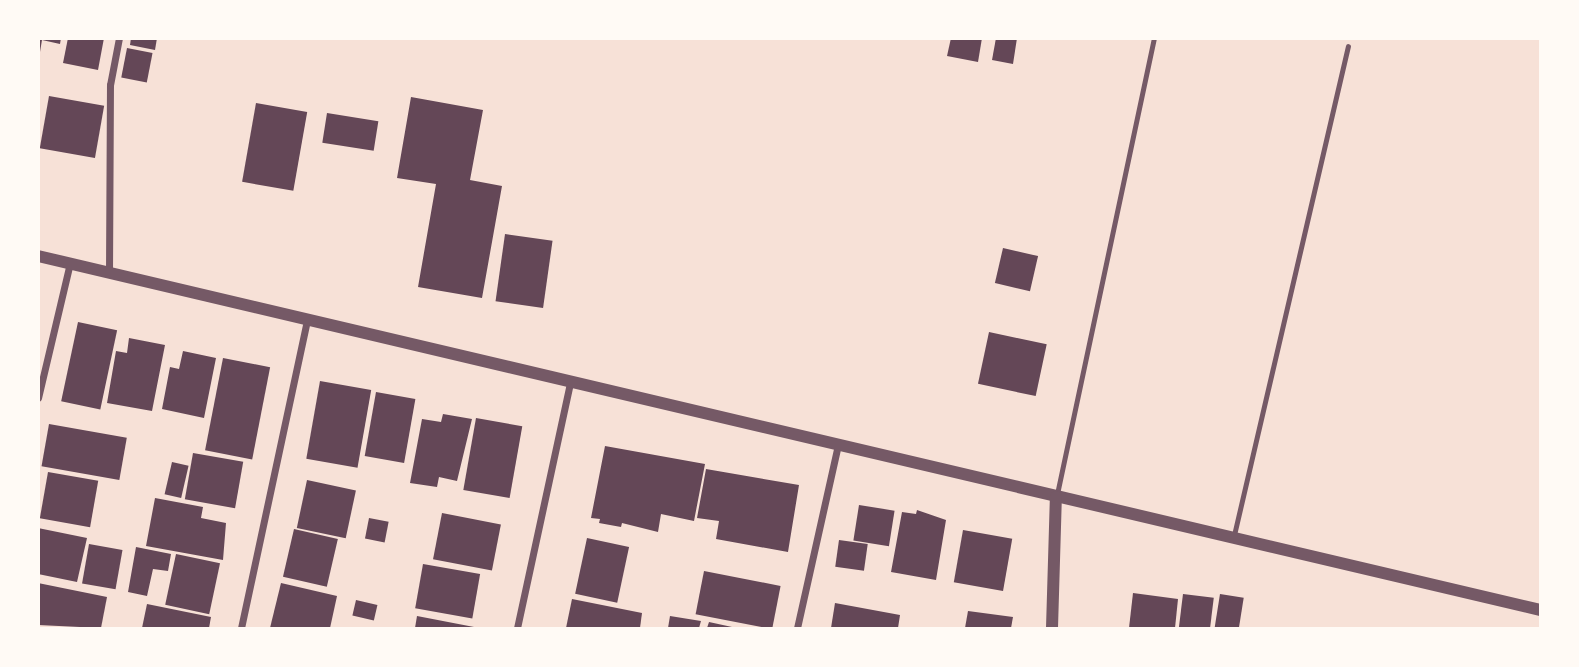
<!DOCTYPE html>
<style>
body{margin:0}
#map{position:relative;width:1579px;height:667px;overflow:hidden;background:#f7e1d7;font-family:"Fira Sans",sans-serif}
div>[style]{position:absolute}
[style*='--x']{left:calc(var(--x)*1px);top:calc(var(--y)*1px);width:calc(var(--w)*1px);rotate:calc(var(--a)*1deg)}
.building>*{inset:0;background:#644757;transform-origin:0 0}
.service>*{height:5px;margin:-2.5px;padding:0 2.5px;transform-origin:2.5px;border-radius:2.5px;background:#755966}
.minor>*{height:7px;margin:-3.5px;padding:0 3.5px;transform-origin:3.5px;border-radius:3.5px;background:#755966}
.tertiary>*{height:12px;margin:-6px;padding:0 6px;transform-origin:6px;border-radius:6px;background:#755966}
span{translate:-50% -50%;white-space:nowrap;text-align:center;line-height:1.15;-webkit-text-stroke:5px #fffaf5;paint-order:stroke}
.frame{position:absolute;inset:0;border:40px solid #fffaf5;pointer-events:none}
</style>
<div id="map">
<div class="building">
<div style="clip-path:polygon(38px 38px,61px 38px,60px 44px,42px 40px,40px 52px)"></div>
<div style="clip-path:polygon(68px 38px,104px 38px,98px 70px,63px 63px)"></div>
<div style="clip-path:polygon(131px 38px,157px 38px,155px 50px,130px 45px)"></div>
<div style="clip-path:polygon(951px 38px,982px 38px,978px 62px,947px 56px)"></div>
<div style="clip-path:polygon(996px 38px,1017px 38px,1013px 64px,992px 60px)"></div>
<div style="left:127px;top:48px;width:26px;height:30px;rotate:11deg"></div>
<div style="left:49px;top:96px;width:56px;height:53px;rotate:10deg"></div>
<div style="clip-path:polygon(411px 97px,483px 110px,470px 180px,502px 186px,482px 298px,418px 287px,436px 184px,397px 178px)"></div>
<div style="left:256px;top:103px;width:52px;height:80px;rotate:10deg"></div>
<div style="left:327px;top:113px;width:52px;height:30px;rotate:9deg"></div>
<div style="left:505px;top:234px;width:48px;height:68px;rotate:8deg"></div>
<div style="left:1003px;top:248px;width:36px;height:36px;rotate:13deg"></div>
<div style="left:78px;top:322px;width:40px;height:81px;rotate:12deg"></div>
<div style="left:989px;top:332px;width:59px;height:53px;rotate:12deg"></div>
<div style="clip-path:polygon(129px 338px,165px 345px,152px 411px,107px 403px,116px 351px,127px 353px)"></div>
<div style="clip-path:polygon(183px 351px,216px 358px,204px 418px,162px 409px,170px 367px,179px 369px)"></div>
<div style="left:223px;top:358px;width:48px;height:94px;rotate:11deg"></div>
<div style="left:320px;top:381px;width:52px;height:79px;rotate:10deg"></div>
<div style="left:376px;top:392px;width:40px;height:65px;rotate:10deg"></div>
<div style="clip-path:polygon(443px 414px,472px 419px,457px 481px,439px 477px,437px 487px,410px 483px,422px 419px,441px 422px)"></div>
<div style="left:476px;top:418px;width:47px;height:73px;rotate:10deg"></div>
<div style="left:49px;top:424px;width:79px;height:43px;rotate:10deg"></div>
<div style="clip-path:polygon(605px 446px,705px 464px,694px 521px,661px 514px,658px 532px,622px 523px,621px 527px,599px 523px,600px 519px,591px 518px)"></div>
<div style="left:193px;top:453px;width:51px;height:47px;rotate:10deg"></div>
<div style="left:172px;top:462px;width:17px;height:33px;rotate:13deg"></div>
<div style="clip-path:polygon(706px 469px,799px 485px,788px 552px,716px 539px,719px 521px,697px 518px)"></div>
<div style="left:48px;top:472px;width:51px;height:47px;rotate:10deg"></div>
<div style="left:307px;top:480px;width:50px;height:49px;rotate:12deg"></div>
<div style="clip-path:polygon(155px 498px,203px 507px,201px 518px,226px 523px,223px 560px,146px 546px)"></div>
<div style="left:859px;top:505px;width:36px;height:36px;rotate:9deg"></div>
<div style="clip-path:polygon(917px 510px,946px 520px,936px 580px,891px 572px,902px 512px,916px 514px)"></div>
<div style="left:442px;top:513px;width:60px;height:47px;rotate:11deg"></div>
<div style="left:369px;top:518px;width:20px;height:21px;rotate:11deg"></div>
<div style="clip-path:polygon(38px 528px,87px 538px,77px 582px,38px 574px)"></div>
<div style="left:294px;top:529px;width:45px;height:49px;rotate:13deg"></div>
<div style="left:963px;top:530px;width:50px;height:53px;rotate:10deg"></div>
<div style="left:587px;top:538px;width:43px;height:57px;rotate:12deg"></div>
<div style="left:839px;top:540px;width:29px;height:27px;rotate:8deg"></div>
<div style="left:89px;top:544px;width:34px;height:40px;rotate:10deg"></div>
<div style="clip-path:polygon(136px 547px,171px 554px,168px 571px,153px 569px,147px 596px,128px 592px)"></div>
<div style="left:176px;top:554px;width:45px;height:52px;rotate:12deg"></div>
<div style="left:423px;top:564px;width:58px;height:45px;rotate:10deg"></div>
<div style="left:704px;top:571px;width:78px;height:44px;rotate:11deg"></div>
<div style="clip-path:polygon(38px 583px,107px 597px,101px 628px,38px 625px)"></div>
<div style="clip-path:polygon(281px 583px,337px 596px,330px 628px,270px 628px)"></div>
<div style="clip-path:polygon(1133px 593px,1178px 599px,1175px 628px,1129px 628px)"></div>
<div style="left:1183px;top:594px;width:31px;height:34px;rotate:7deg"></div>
<div style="left:1220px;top:594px;width:24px;height:34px;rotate:9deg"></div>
<div style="clip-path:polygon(572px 599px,642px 613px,640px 628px,566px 628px)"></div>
<div style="left:356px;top:600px;width:22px;height:16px;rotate:13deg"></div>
<div style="clip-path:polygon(835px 603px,900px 615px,898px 628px,831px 628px)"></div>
<div style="clip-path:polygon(147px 604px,211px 617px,209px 628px,142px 628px)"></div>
<div style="clip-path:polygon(968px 611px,1013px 617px,1011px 628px,965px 628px)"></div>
<div style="clip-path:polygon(417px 616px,474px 627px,474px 628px,415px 628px)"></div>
<div style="clip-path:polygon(670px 616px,701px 621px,699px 628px,668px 628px)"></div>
<div style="clip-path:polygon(709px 622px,732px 627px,732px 628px,707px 628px)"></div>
</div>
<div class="service">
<div style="--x:1057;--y:494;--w:466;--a:-78"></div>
<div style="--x:1234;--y:535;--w:502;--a:-76.88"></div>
</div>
<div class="minor">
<div style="--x:109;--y:273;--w:188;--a:-89.7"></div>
<div style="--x:110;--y:85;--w:48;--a:-79.2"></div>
<div style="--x:38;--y:398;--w:139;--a:-76.7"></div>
<div style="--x:241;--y:628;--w:315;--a:-77.9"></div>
<div style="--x:517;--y:628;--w:252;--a:-77.8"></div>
<div style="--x:797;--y:628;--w:189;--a:-77.4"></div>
</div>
<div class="tertiary">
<div style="--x:38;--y:256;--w:1543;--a:13.26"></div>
<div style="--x:1052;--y:628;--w:131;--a:-88.3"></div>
</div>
<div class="frame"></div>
</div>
